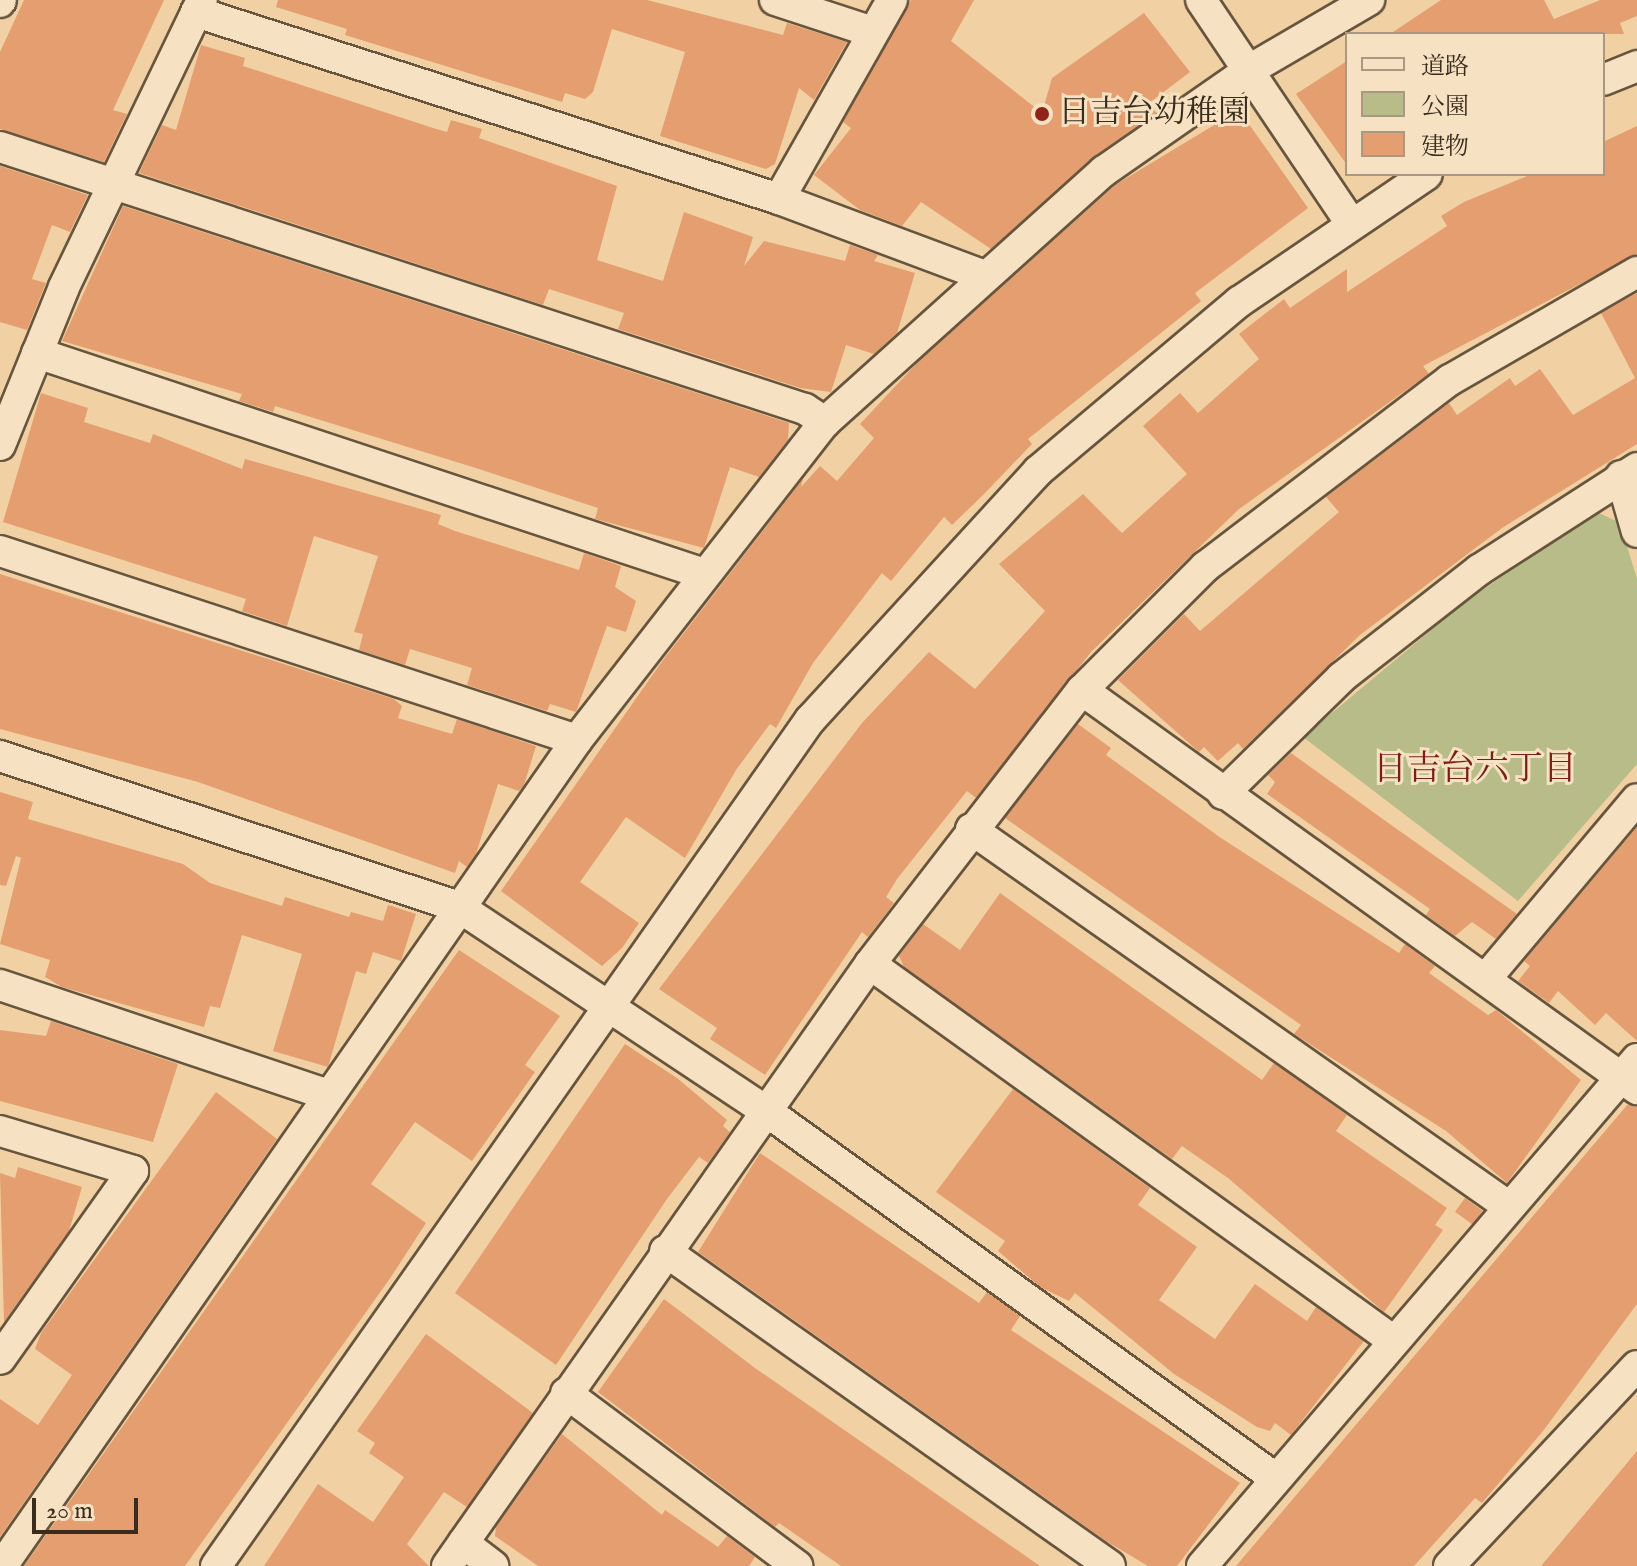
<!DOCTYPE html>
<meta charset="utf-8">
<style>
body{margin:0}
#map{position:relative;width:1637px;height:1566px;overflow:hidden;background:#f1d1a3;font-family:"IM FELL English","Noto Serif JP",serif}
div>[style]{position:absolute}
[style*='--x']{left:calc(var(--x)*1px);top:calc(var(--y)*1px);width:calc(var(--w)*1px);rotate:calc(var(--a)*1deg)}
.green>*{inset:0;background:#b7bc88}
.building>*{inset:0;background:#e49e6f;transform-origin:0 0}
.roads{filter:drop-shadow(2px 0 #67553e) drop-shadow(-2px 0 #67553e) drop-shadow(0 2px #67553e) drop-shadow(0 -2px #67553e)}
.minor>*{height:30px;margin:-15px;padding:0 15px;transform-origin:15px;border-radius:15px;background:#f6e1c3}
.dots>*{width:22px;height:22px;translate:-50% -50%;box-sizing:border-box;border:4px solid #f6e1c3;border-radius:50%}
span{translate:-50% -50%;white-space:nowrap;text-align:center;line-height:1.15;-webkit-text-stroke:6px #f6e1c3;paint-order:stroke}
.poi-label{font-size:32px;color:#392c1c}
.left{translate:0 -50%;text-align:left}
.neighbourhood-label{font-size:34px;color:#7a1f14}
.legend{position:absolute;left:1345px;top:32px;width:260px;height:144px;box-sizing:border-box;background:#f6e1c3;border:2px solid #aa9980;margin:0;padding:10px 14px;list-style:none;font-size:24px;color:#392c1c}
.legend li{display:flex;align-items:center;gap:16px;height:40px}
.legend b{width:40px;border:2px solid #aa9980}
.scale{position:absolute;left:32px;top:1498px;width:106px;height:36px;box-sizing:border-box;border:4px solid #392c1c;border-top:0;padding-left:10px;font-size:24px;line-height:28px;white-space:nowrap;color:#392c1c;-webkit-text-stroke:6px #f6e1c3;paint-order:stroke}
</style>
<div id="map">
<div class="green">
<div style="clip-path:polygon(1597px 512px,1620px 523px,1637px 579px,1637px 764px,1518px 901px,1303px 737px,1466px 601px)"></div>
</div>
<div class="building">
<div style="clip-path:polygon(24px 0,164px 0,113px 110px,127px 114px,104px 162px,0 129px,0 52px)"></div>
<div style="clip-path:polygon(278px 0,647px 0,783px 35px,787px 23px,847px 42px,814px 100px,799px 88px,775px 164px,766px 169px,660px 136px,685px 52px,612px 29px,593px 92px,585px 99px,565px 93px,562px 102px,345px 35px,347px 29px,276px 7px)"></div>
<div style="clip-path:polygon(911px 0,974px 0,951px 41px,1042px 113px,1052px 78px,1144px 13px,1190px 72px,1149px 103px,1156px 113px,1092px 158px,991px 249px,921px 202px,902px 226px,860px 210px,814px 175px,851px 128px,843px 122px)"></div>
<div style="clip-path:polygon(1441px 0,1544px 0,1554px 19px,1600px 0,1637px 0,1637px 16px,1620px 23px,1624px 34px,1390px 34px)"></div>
<div style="clip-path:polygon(201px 45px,245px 58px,243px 66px,433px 128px,447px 132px,451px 120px,482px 129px,479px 138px,617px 186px,597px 260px,663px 281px,684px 212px,753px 237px,744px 266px,764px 241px,845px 261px,850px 245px,878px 255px,874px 261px,915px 273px,897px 333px,874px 354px,846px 345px,831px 392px,800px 388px,618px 329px,624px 313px,549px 289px,543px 305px,139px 173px,162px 125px,176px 130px)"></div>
<div style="clip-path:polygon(1347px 61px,1347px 165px,1296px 94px)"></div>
<div style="clip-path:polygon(1239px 110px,1308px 208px,1195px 293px,1201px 301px,1028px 439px,1032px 444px,984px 494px,952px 525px,944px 517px,891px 581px,882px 573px,813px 663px,776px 728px,770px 724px,736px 770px,685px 858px,626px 817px,580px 882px,639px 923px,622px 948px,602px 966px,501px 891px,663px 660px,803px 479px,801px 487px,820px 466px,837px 481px,874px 438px,860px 424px,918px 362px,1115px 185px)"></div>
<div style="clip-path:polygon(1637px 126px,1637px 254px,1423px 366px,1429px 374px,1239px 509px,1091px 652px,976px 798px,967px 791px,897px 879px,886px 897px,894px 903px,868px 937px,862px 932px,765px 1075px,710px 1039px,717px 1028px,659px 989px,862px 723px,929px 652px,975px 689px,1045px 611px,999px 564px,1083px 494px,1122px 533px,1187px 474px,1143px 426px,1180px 393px,1198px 413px,1259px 359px,1239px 334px,1284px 299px,1290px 308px,1347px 269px,1347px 292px,1447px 226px,1441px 216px,1464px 202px,1532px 174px,1603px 174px,1603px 142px)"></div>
<div style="clip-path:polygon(0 166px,88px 195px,70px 232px,52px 225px,32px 279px,46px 283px,27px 330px,0 322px)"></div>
<div style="clip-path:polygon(123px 206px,789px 423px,788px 440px,759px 477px,730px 467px,704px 548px,595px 519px,598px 508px,479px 469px,275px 406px,273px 412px,239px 401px,242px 394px,62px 341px)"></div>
<div style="clip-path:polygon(1637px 293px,1637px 444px,1502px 528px,1360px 635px,1243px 749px,1238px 743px,1218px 761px,1204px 747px,1199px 752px,1118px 680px,1184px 614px,1200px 631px,1339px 512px,1326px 497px,1449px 403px,1457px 415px,1510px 378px,1515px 386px,1540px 369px,1573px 415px,1635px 378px,1601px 313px)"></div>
<div style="clip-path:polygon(41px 393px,88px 408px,84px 422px,150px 443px,153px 434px,242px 469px,245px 459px,414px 507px,441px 515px,438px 524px,455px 531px,579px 570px,584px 553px,621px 566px,615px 587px,636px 601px,626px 632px,607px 626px,576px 712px,550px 704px,547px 711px,467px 685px,472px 668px,410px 649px,405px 665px,359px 650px,363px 634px,354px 632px,378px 556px,314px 536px,287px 626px,242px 611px,246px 599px,3px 522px)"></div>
<div style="clip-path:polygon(0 574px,394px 699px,402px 706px,398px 718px,452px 734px,457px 719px,536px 746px,524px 785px,519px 791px,498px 784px,476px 854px,467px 867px,459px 861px,455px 873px,198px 782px,0 729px)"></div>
<div style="clip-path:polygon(1078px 724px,1111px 748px,1106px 755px,1221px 838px,1399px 953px,1405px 944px,1435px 966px,1429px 973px,1488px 1015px,1496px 1010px,1581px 1080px,1507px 1183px,1446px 1131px,1294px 1034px,1301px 1025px,1005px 818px)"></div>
<div style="clip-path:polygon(1291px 753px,1394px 827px,1517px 914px,1496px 939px,1472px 922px,1455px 936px,1426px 915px,1430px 909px,1267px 794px,1275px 782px,1268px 775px)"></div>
<div style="clip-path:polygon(0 792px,33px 802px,28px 819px,183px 864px,210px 883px,282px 906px,285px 897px,349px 917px,351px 912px,383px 921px,388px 905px,416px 914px,401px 961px,373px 952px,366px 974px,356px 971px,328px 1067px,273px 1051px,302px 954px,242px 935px,220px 1008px,210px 1006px,204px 1027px,62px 987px,45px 977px,50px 960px,0 944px,21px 858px,16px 856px,6px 886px,0 885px)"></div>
<div style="clip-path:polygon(1637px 827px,1637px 1041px,1606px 1013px,1595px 1025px,1558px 991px,1549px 1003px,1518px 981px,1530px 966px,1524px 961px)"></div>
<div style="clip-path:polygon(1000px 893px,1262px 1080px,1274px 1063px,1347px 1115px,1336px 1131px,1447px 1208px,1435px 1225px,1443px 1230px,1384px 1312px,1228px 1178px,1182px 1146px,1172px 1159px,904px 967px,899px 956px,923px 924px,960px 950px)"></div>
<div style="clip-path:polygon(459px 950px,560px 1016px,525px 1065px,535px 1072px,472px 1161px,415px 1122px,371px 1184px,426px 1223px,391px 1277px,185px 1566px,24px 1566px)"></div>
<div style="clip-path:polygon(51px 1021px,178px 1064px,153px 1142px,0 1101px,0 1030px,46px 1036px)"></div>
<div style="clip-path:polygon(625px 1044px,677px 1078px,727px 1120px,723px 1126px,730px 1132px,708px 1163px,699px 1157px,667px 1199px,556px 1365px,455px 1293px)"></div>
<div style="clip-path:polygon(1013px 1089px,1150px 1188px,1138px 1205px,1197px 1247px,1159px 1300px,1215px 1339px,1255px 1284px,1307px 1321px,1316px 1307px,1364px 1341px,1291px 1435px,1275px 1423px,1270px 1431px,1257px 1427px,1174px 1374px,1075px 1293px,1069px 1301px,1040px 1287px,998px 1251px,1005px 1241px,936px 1192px)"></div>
<div style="clip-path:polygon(216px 1092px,277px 1139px,0 1537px,0 1399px,38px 1425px,72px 1375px,35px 1349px,41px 1333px)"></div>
<div style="clip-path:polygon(1628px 1104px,1637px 1107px,1637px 1304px,1543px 1431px,1482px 1503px,1475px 1498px,1414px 1566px,1236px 1566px)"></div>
<div style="clip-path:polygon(760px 1153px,979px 1303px,987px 1292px,1020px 1316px,1011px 1330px,1240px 1483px,1177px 1566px,1148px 1566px,1106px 1541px,698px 1252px)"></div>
<div style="clip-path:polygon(18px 1167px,82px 1187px,69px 1231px,4px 1322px,0 1173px,15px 1178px)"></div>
<div style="left:1465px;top:1198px;width:22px;height:17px;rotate:36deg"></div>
<div style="clip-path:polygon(664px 1299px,755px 1368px,1040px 1566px,841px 1566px,779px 1523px,775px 1527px,598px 1392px)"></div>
<div style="clip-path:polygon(426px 1334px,533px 1413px,467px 1507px,444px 1492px,407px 1544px,429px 1566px,264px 1566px,318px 1484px,373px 1522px,404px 1477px,369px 1453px,375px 1443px,357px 1431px)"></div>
<div style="clip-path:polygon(562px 1434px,662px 1515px,665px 1510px,718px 1547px,727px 1536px,755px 1557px,749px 1566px,538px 1566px,495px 1536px,496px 1527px)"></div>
<div style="clip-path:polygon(1637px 1451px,1637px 1566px,1541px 1566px,1598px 1498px)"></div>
</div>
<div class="roads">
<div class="minor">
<div style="--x:775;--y:0;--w:100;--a:18.1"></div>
<div style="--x:1201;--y:0;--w:267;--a:56.1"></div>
<div style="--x:0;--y:2;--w:2;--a:-63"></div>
<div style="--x:196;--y:12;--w:612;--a:17.78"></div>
<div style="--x:779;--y:199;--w:217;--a:20.5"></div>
<div style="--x:1603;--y:80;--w:37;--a:-22"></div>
<div style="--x:0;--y:147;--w:847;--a:18.03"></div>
<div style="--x:805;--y:409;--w:24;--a:33"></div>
<div style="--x:779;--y:199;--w:229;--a:-60.4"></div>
<div style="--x:37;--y:353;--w:699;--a:18.33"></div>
<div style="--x:0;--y:445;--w:170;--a:-67.9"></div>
<div style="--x:64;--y:287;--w:318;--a:-64.3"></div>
<div style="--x:1621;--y:476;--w:58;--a:74.1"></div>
<div style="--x:0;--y:551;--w:607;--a:18.14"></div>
<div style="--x:1082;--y:690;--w:684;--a:35.71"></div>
<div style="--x:0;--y:756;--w:483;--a:18.2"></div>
<div style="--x:459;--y:907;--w:372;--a:33.6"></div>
<div style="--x:769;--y:1113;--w:624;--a:35.8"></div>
<div style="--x:1223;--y:794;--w:167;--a:-44.5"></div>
<div style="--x:1342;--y:677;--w:174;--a:-38"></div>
<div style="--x:1479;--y:570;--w:188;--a:-32.8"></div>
<div style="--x:971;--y:829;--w:656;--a:35.07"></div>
<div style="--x:870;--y:964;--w:642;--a:35.75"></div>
<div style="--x:1488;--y:976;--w:231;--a:-49.9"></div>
<div style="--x:0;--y:985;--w:344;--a:18.5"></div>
<div style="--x:0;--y:1131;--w:139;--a:16.7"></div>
<div style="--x:133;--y:1171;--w:230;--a:125.3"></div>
<div style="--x:665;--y:1251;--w:545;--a:35.29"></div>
<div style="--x:566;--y:1393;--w:289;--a:36.8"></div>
<div style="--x:463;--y:1543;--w:38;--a:37"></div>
<div style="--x:2;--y:1566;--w:1006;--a:-55.16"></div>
<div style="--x:577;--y:740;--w:403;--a:-52.1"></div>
<div style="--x:825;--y:422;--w:375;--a:-42"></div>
<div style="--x:1104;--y:171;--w:179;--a:-34.8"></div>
<div style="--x:1251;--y:69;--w:137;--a:-30.3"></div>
<div style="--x:216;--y:1566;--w:1034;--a:-54.93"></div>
<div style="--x:810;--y:720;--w:338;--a:-47.5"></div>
<div style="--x:1038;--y:471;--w:263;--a:-40.1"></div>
<div style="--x:1239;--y:302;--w:227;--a:-34.2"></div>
<div style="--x:447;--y:1566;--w:736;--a:-54.91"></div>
<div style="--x:870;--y:964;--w:346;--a:-52.3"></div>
<div style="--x:1082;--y:690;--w:174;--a:-45"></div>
<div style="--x:1205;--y:567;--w:308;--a:-37.4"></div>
<div style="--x:1450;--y:380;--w:216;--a:-30"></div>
<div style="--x:1202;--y:1566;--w:668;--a:-49.37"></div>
<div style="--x:1449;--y:1566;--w:274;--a:-46.8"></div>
</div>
</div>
<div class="dots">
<div style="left:1042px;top:114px;background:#8f2418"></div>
</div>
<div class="poi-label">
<span class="left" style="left:1058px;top:114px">日吉台幼稚園</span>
</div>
<div class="neighbourhood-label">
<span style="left:1475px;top:770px">日吉台六丁目</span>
</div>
<ul class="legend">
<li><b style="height:10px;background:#f6e1c3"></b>道路</li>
<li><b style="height:22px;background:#b7bc88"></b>公園</li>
<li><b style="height:22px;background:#e49e6f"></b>建物</li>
</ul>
<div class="scale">20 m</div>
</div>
